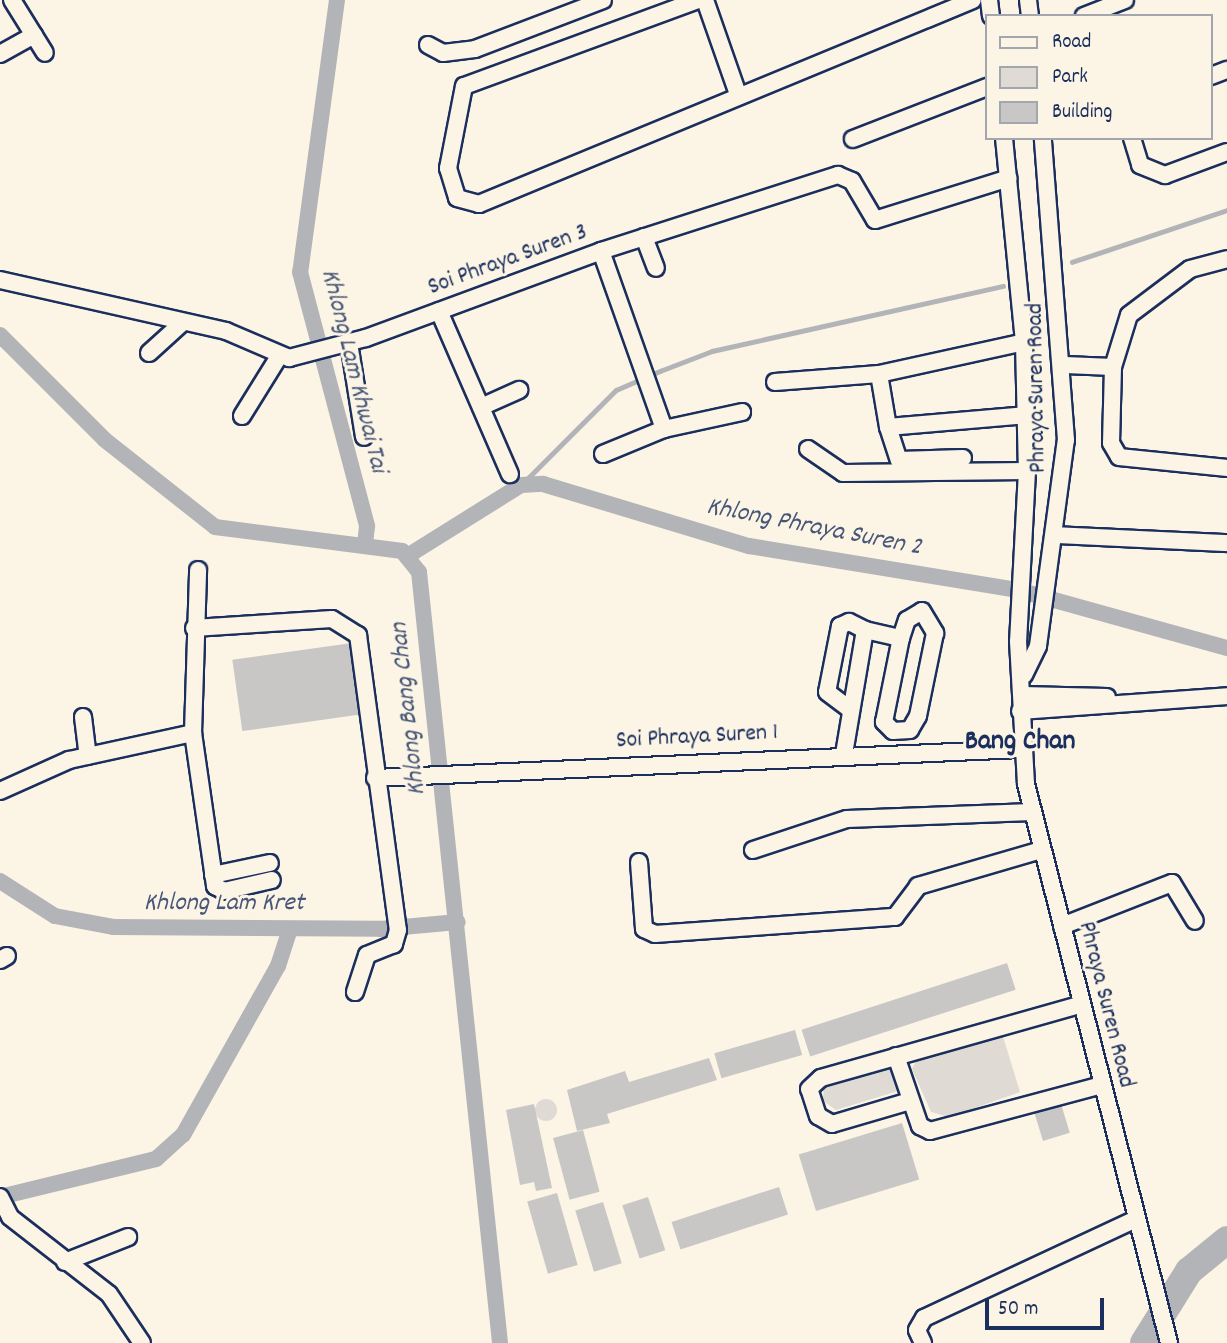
<!DOCTYPE html>
<style>
body{margin:0}
#map{position:relative;width:1227px;height:1343px;overflow:hidden;background:#fcf5e5;font-family:Dekko,sans-serif}
div>[style]{position:absolute}
[style*='--x']{left:calc(var(--x)*1px);top:calc(var(--y)*1px);width:calc(var(--w)*1px);rotate:calc(var(--a)*1deg)}
.green>*{inset:0;background:#dfdbd4}
.round{border-radius:50%}
.stream>*{height:4.5px;margin:-2.25px;padding:0 2.25px;transform-origin:2.25px;border-radius:2.25px;background:#b2b4b8}
.canal>*{height:16px;margin:-8px;padding:0 8px;transform-origin:8px;border-radius:8px;background:#b2b4b8}
.river>*{height:28px;margin:-14px;padding:0 14px;transform-origin:14px;border-radius:14px;background:#b2b4b8}
.building>*{inset:0;background:#c8c7c6;transform-origin:0 0}
.roads{filter:drop-shadow(2px 0 #1b2f5e) drop-shadow(-2px 0 #1b2f5e) drop-shadow(0 2px #1b2f5e) drop-shadow(0 -2px #1b2f5e)}
.minor>*{height:16px;margin:-8px;padding:0 8px;transform-origin:8px;border-radius:8px;background:#fcf5e5}
span{translate:-50% -50%;white-space:nowrap;text-align:center;line-height:1.15;-webkit-text-stroke:6px #fcf5e5;paint-order:stroke}
.street-label{font-size:24px;color:#1b2f5e}
.water-label{font-size:26px;color:#485779;font-style:italic}
.quarter-label{font-size:28px;color:#1b2f5e;font-weight:700}
.legend{position:absolute;left:985px;top:14px;width:228px;height:126px;box-sizing:border-box;background:#fcf5e5;border:2px solid #a2a6af;margin:0;padding:9px 12px;list-style:none;font-size:21px;color:#1b2f5e}
.legend li{display:flex;align-items:center;gap:14px;height:35px}
.legend b{width:35px;border:2px solid #a2a6af}
.scale{position:absolute;left:985px;top:1298px;width:119px;height:32px;box-sizing:border-box;border:4px solid #1b2f5e;border-top:0;padding-left:9px;font-size:21px;line-height:24px;white-space:nowrap;color:#1b2f5e;-webkit-text-stroke:5px #fcf5e5;paint-order:stroke}
</style>
<div id="map">
<div class="green">
<div style="clip-path:polygon(1001px 1030px,1020px 1092px,949px 1117px,931px 1112px,912px 1069px,919px 1055px)"></div>
<div style="clip-path:polygon(891px 1063px,898px 1091px,836px 1110px,823px 1101px,824px 1085px)"></div>
<div class="round" style="left:535px;top:1099px;width:22px;height:22px"></div>
</div>
<div class="stream">
<div style="--x:1072;--y:262;--w:163;--a:-18.5"></div>
<div style="--x:521;--y:485;--w:134;--a:-45"></div>
<div style="--x:616;--y:390;--w:48;--a:-23.4"></div>
<div style="--x:660;--y:371;--w:56;--a:-21"></div>
<div style="--x:712;--y:351;--w:298;--a:-12.6"></div>
</div>
<div class="canal">
<div style="--x:337;--y:0;--w:275;--a:97.7"></div>
<div style="--x:300;--y:272;--w:263;--a:75.2"></div>
<div style="--x:367;--y:526;--w:20;--a:96"></div>
<div style="--x:0;--y:335;--w:148;--a:45"></div>
<div style="--x:105;--y:440;--w:140;--a:38.3"></div>
<div style="--x:215;--y:527;--w:189;--a:7.3"></div>
<div style="--x:402;--y:551;--w:27;--a:51"></div>
<div style="--x:419;--y:572;--w:775;--a:84"></div>
<div style="--x:409;--y:555;--w:132;--a:-32"></div>
<div style="--x:521;--y:485;--w:22;--a:-3"></div>
<div style="--x:543;--y:484;--w:215;--a:16.8"></div>
<div style="--x:749;--y:546;--w:273;--a:9.3"></div>
<div style="--x:1018;--y:590;--w:217;--a:15.5"></div>
<div style="--x:0;--y:881;--w:65;--a:32.5"></div>
<div style="--x:55;--y:916;--w:59;--a:10.7"></div>
<div style="--x:113;--y:927;--w:268;--a:0.4"></div>
<div style="--x:381;--y:929;--w:77;--a:-5.2"></div>
<div style="--x:0;--y:1197;--w:161;--a:-13.7"></div>
<div style="--x:156;--y:1159;--w:36;--a:-42"></div>
<div style="--x:183;--y:1135;--w:194;--a:-60.7"></div>
<div style="--x:278;--y:966;--w:38;--a:-72"></div>
</div>
<div class="river">
<div style="--x:1144;--y:1343;--w:85;--a:-58"></div>
<div style="--x:1189;--y:1271;--w:49;--a:-39.2"></div>
</div>
<div class="building">
<div style="left:366px;top:641px;width:72px;height:135px;rotate:82deg"></div>
<div style="left:1007px;top:963px;width:28px;height:216px;rotate:72deg"></div>
<div style="left:795px;top:1030px;width:26px;height:84px;rotate:74deg"></div>
<div style="clip-path:polygon(709px 1058px,717px 1080px,607px 1114px,610px 1123px,577px 1131px,567px 1090px,625px 1071px,629px 1082px)"></div>
<div style="clip-path:polygon(534px 1104px,552px 1188px,536px 1191px,534px 1182px,520px 1185px,506px 1110px)"></div>
<div style="left:1061px;top:1104px;width:30px;height:28px;rotate:73deg"></div>
<div style="left:902px;top:1123px;width:59px;height:108px;rotate:73deg"></div>
<div style="left:583px;top:1130px;width:64px;height:31px;rotate:75deg"></div>
<div style="left:779px;top:1187px;width:29px;height:113px;rotate:72deg"></div>
<div style="left:557px;top:1193px;width:75px;height:31px;rotate:74deg"></div>
<div style="left:648px;top:1197px;width:56px;height:27px;rotate:72deg"></div>
<div style="left:603px;top:1202px;width:64px;height:29px;rotate:73deg"></div>
</div>
<div class="roads">
<div class="minor">
<div style="--x:12;--y:0;--w:62;--a:58.1"></div>
<div style="--x:698;--y:0;--w:249;--a:159.8"></div>
<div style="--x:464;--y:86;--w:84;--a:101"></div>
<div style="--x:448;--y:168;--w:31;--a:73"></div>
<div style="--x:457;--y:198;--w:23;--a:15"></div>
<div style="--x:479;--y:204;--w:534;--a:-22.44"></div>
<div style="--x:705;--y:0;--w:100;--a:70.7"></div>
<div style="--x:989;--y:0;--w:16;--a:83"></div>
<div style="--x:1028;--y:0;--w:16;--a:83"></div>
<div style="--x:1084;--y:16;--w:44;--a:-21.3"></div>
<div style="--x:428;--y:45;--w:17;--a:28"></div>
<div style="--x:443;--y:53;--w:32;--a:-7"></div>
<div style="--x:475;--y:49;--w:137;--a:-20.9"></div>
<div style="--x:0;--y:54;--w:39;--a:-29"></div>
<div style="--x:1211;--y:76;--w:17;--a:-21"></div>
<div style="--x:1004;--y:138;--w:205;--a:84.4"></div>
<div style="--x:1024;--y:342;--w:129;--a:88.7"></div>
<div style="--x:1027;--y:471;--w:170;--a:93"></div>
<div style="--x:1018;--y:641;--w:143;--a:86.8"></div>
<div style="--x:1026;--y:784;--w:577;--a:75.65"></div>
<div style="--x:1132;--y:138;--w:28;--a:73"></div>
<div style="--x:1140;--y:165;--w:27;--a:22"></div>
<div style="--x:1165;--y:175;--w:66;--a:-20.4"></div>
<div style="--x:853;--y:139;--w:144;--a:-21.2"></div>
<div style="--x:644;--y:237;--w:33;--a:69"></div>
<div style="--x:601;--y:251;--w:189;--a:70.5"></div>
<div style="--x:664;--y:429;--w:80;--a:-12.3"></div>
<div style="--x:0;--y:280;--w:232;--a:12.7"></div>
<div style="--x:226;--y:331;--w:69;--a:23.2"></div>
<div style="--x:289;--y:358;--w:80;--a:-14.6"></div>
<div style="--x:366;--y:338;--w:251;--a:-20.3"></div>
<div style="--x:601;--y:251;--w:249;--a:-17.8"></div>
<div style="--x:838;--y:175;--w:15;--a:23"></div>
<div style="--x:852;--y:181;--w:45;--a:59.5"></div>
<div style="--x:875;--y:220;--w:140;--a:-17.4"></div>
<div style="--x:439;--y:311;--w:178;--a:66.5"></div>
<div style="--x:349;--y:343;--w:95;--a:80.9"></div>
<div style="--x:149;--y:353;--w:43;--a:-42.2"></div>
<div style="--x:1065;--y:365;--w:48;--a:2.4"></div>
<div style="--x:1113;--y:367;--w:54;--a:-72.9"></div>
<div style="--x:1129;--y:315;--w:76;--a:-37"></div>
<div style="--x:1190;--y:269;--w:38;--a:-15"></div>
<div style="--x:1113;--y:367;--w:76;--a:91.5"></div>
<div style="--x:1111;--y:443;--w:16;--a:60"></div>
<div style="--x:1119;--y:457;--w:109;--a:5.8"></div>
<div style="--x:879;--y:374;--w:54;--a:80.4"></div>
<div style="--x:888;--y:427;--w:140;--a:-4.9"></div>
<div style="--x:775;--y:382;--w:104;--a:-4.4"></div>
<div style="--x:879;--y:374;--w:148;--a:-12.4"></div>
<div style="--x:481;--y:407;--w:42;--a:-24.1"></div>
<div style="--x:242;--y:416;--w:68;--a:-58.2"></div>
<div style="--x:888;--y:427;--w:35;--a:72"></div>
<div style="--x:899;--y:460;--w:64;--a:-1.8"></div>
<div style="--x:808;--y:449;--w:42;--a:34.4"></div>
<div style="--x:843;--y:473;--w:184;--a:-0.6"></div>
<div style="--x:603;--y:454;--w:66;--a:-22.3"></div>
<div style="--x:1055;--y:535;--w:172;--a:2.7"></div>
<div style="--x:922;--y:611;--w:26;--a:59"></div>
<div style="--x:935;--y:633;--w:85;--a:101.6"></div>
<div style="--x:918;--y:716;--w:16;--a:120"></div>
<div style="--x:910;--y:730;--w:17;--a:177"></div>
<div style="--x:893;--y:731;--w:13;--a:-135"></div>
<div style="--x:884;--y:722;--w:86;--a:-78.6"></div>
<div style="--x:901;--y:638;--w:19;--a:-72"></div>
<div style="--x:907;--y:620;--w:17;--a:-31"></div>
<div style="--x:194;--y:628;--w:138;--a:-3.7"></div>
<div style="--x:332;--y:619;--w:31;--a:32"></div>
<div style="--x:358;--y:635;--w:298;--a:82.3"></div>
<div style="--x:398;--y:930;--w:15;--a:106"></div>
<div style="--x:394;--y:944;--w:29;--a:158"></div>
<div style="--x:367;--y:955;--w:39;--a:108"></div>
<div style="--x:865;--y:630;--w:37;--a:13"></div>
<div style="--x:1024;--y:675;--w:32;--a:-64"></div>
<div style="--x:1038;--y:646;--w:208;--a:-82.3"></div>
<div style="--x:1066;--y:440;--w:303;--a:-94.4"></div>
<div style="--x:1022;--y:695;--w:85;--a:1.3"></div>
<div style="--x:1020;--y:711;--w:208;--a:-4.1"></div>
<div style="--x:83;--y:717;--w:39;--a:83"></div>
<div style="--x:193;--y:733;--w:155;--a:81.8"></div>
<div style="--x:215;--y:886;--w:10;--a:29"></div>
<div style="--x:224;--y:891;--w:49;--a:-12.9"></div>
<div style="--x:844;--y:754;--w:126;--a:-80.4"></div>
<div style="--x:865;--y:630;--w:18;--a:-153"></div>
<div style="--x:849;--y:622;--w:10;--a:156"></div>
<div style="--x:840;--y:626;--w:67;--a:101.1"></div>
<div style="--x:827;--y:692;--w:30;--a:37"></div>
<div style="--x:375;--y:778;--w:647;--a:-2.57"></div>
<div style="--x:0;--y:791;--w:76;--a:-24.2"></div>
<div style="--x:69;--y:760;--w:127;--a:-12.3"></div>
<div style="--x:193;--y:733;--w:163;--a:-88.2"></div>
<div style="--x:753;--y:850;--w:99;--a:-18.3"></div>
<div style="--x:847;--y:819;--w:185;--a:-2.2"></div>
<div style="--x:639;--y:862;--w:67;--a:85.7"></div>
<div style="--x:644;--y:929;--w:12;--a:24"></div>
<div style="--x:655;--y:934;--w:241;--a:-4.1"></div>
<div style="--x:895;--y:917;--w:39;--a:-53"></div>
<div style="--x:918;--y:886;--w:128;--a:-16.3"></div>
<div style="--x:213;--y:875;--w:58;--a:-11.9"></div>
<div style="--x:1062;--y:926;--w:118;--a:-21.4"></div>
<div style="--x:1172;--y:883;--w:44;--a:58.8"></div>
<div style="--x:0;--y:960;--w:8;--a:-30"></div>
<div style="--x:896;--y:1056;--w:74;--a:71.1"></div>
<div style="--x:920;--y:1126;--w:11;--a:27"></div>
<div style="--x:930;--y:1131;--w:178;--a:-15"></div>
<div style="--x:910;--y:1101;--w:81;--a:163.6"></div>
<div style="--x:832;--y:1124;--w:16;--a:-150"></div>
<div style="--x:818;--y:1116;--w:28;--a:-108"></div>
<div style="--x:809;--y:1089;--w:16;--a:-43"></div>
<div style="--x:821;--y:1078;--w:271;--a:-15.8"></div>
<div style="--x:0;--y:1197;--w:22;--a:63"></div>
<div style="--x:10;--y:1217;--w:125;--a:37.9"></div>
<div style="--x:109;--y:1294;--w:59;--a:56"></div>
<div style="--x:65;--y:1262;--w:68;--a:-21.6"></div>
<div style="--x:923;--y:1343;--w:14;--a:-115"></div>
<div style="--x:917;--y:1330;--w:14;--a:-60"></div>
<div style="--x:924;--y:1318;--w:234;--a:-25"></div>
</div>
</div>
<div class="street-label">
<span style="left:508px;top:261px;rotate:-20deg">Soi Phraya Suren 3</span>
<span style="left:1038px;top:388px;rotate:-91deg">Phraya Suren Road</span>
<span style="left:697px;top:738px;rotate:-3deg">Soi Phraya Suren 1</span>
<span style="left:1105px;top:1005px;rotate:76deg">Phraya Suren Road</span>
</div>
<div class="water-label">
<span style="left:353px;top:371px;rotate:76deg">Khlong Lam Khwai Tai</span>
<span style="left:814px;top:528px;rotate:11deg">Khlong Phraya Suren 2</span>
<span style="left:409px;top:709px;rotate:-96deg">Khlong Bang Chan</span>
<span style="left:224px;top:904px">Khlong Lam Kret</span>
</div>
<div class="quarter-label">
<span style="left:1020px;top:743px">Bang Chan</span>
</div>
<ul class="legend">
<li><b style="height:9px;background:#fcf5e5"></b>Road</li>
<li><b style="height:19px;background:#dfdbd4"></b>Park</li>
<li><b style="height:19px;background:#c8c7c6"></b>Building</li>
</ul>
<div class="scale">50 m</div>
</div>
